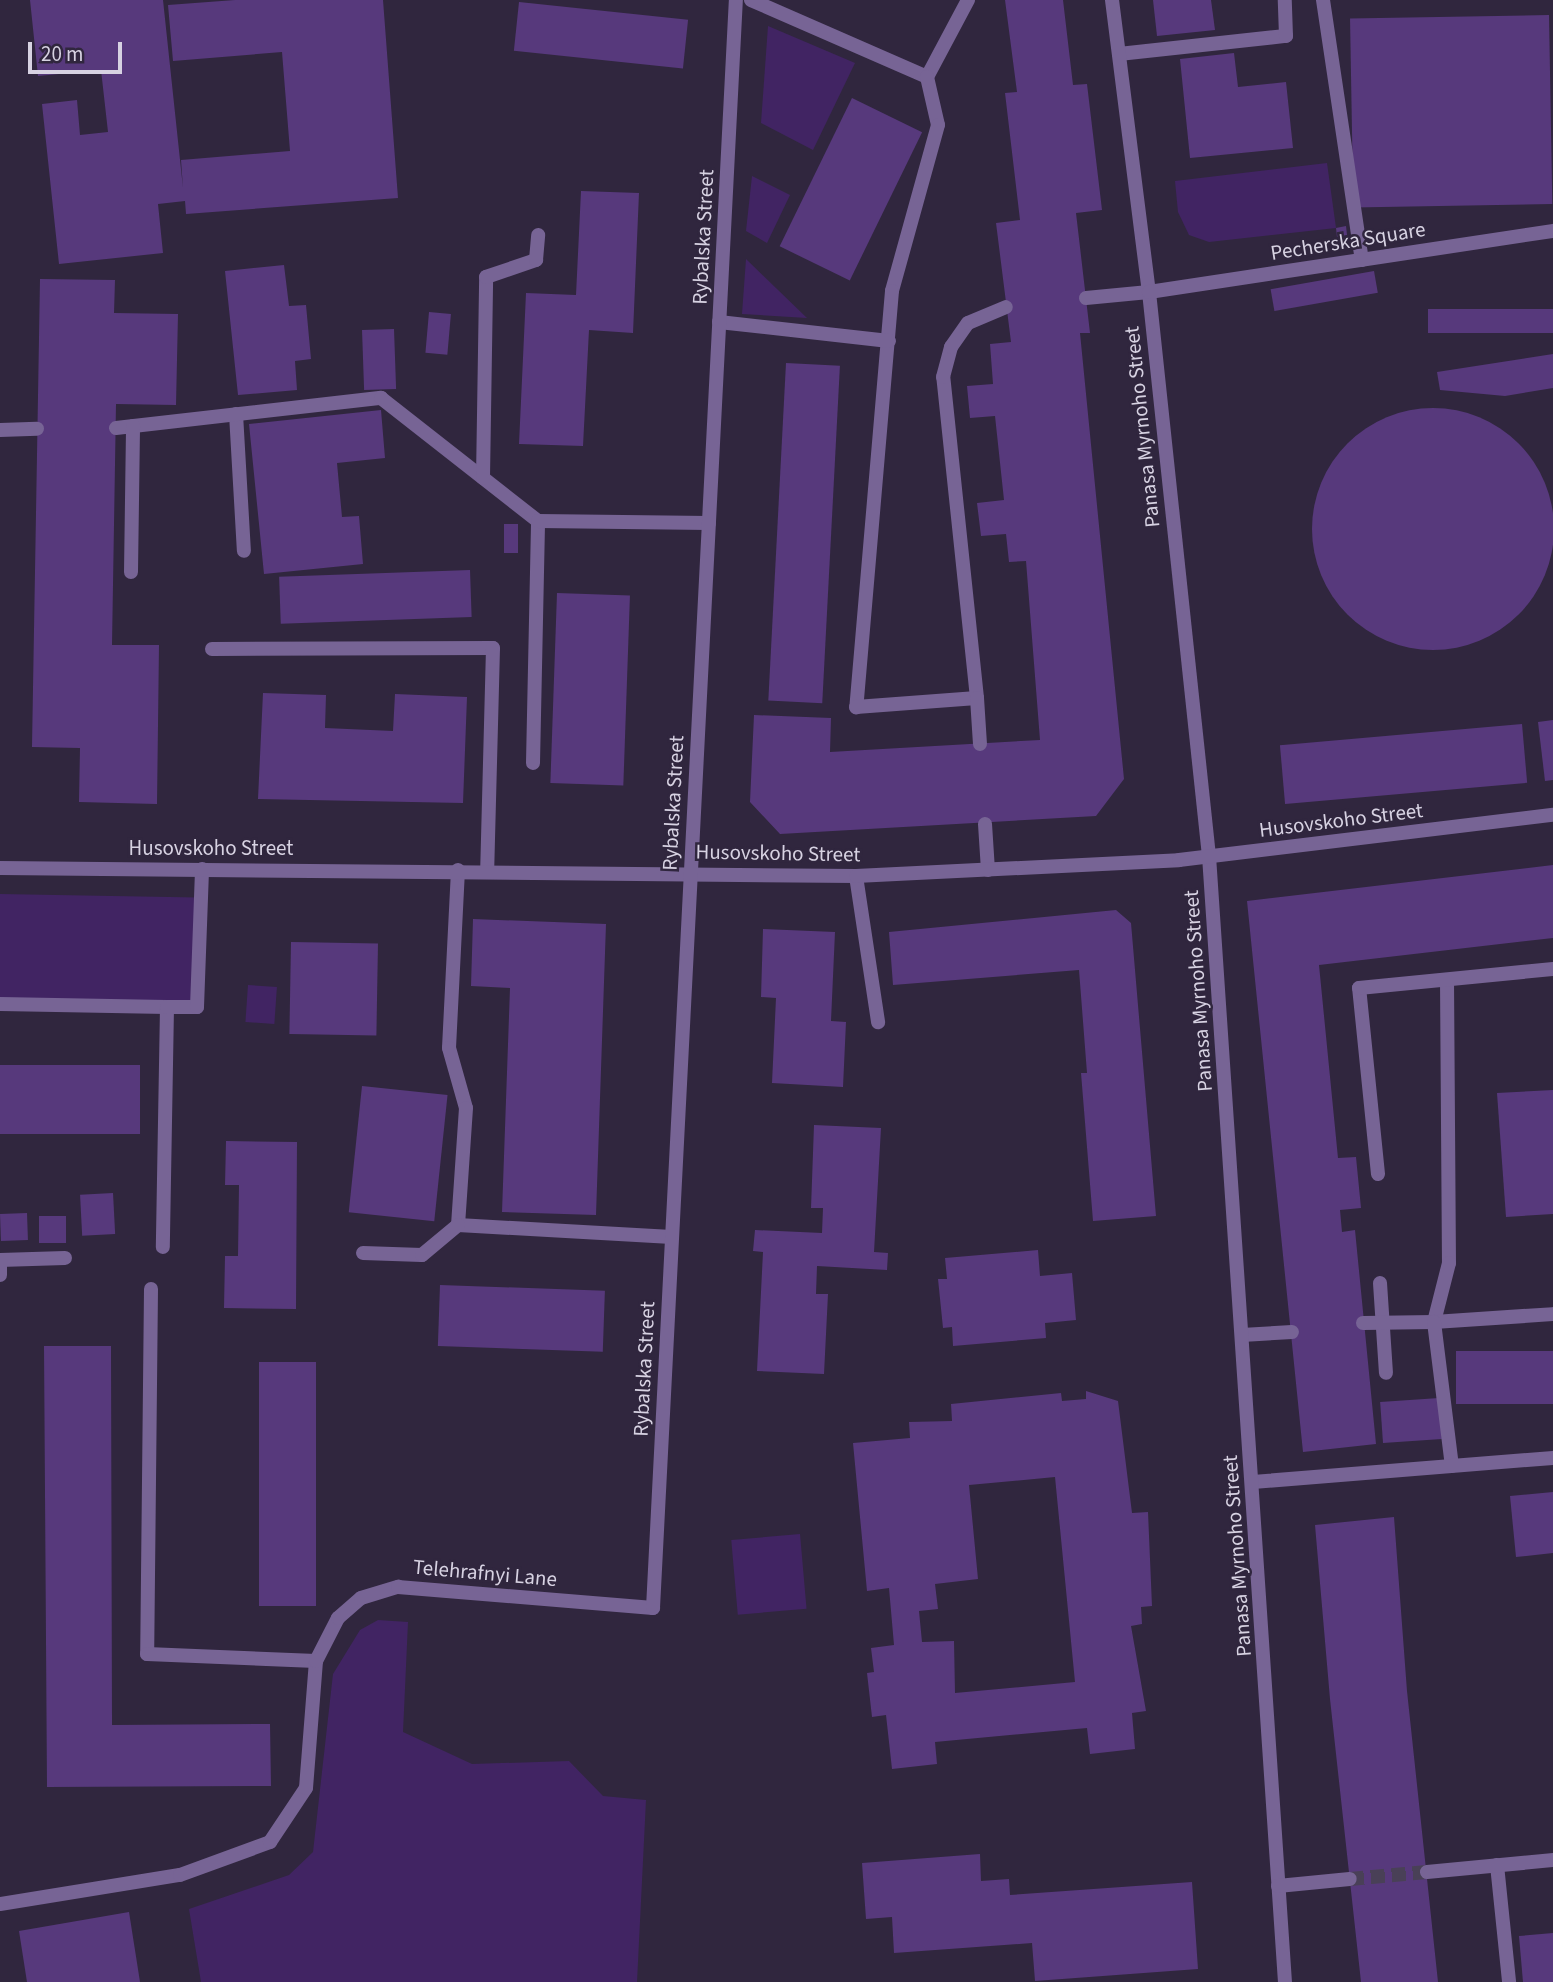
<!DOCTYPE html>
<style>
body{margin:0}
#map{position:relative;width:1553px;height:1982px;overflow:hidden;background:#30263e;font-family:"Source Sans 3",sans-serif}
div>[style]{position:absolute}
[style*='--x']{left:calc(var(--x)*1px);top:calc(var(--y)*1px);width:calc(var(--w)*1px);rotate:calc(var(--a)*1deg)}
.green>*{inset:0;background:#412463;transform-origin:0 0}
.building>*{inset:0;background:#57397c;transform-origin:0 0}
.round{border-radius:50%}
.street-tunnel>*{height:14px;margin-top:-7px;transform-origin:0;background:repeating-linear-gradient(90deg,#494057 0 14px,transparent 0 21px)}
.lane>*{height:14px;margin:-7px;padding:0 7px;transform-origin:7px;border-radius:7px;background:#776495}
.street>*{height:14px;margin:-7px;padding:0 7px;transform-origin:7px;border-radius:7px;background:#776495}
span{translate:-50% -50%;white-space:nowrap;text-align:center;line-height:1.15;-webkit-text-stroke:5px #30263e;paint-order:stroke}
.street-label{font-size:21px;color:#d7d2e2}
.scale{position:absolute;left:28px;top:42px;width:94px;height:32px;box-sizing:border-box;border:4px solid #d7d2e2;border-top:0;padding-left:9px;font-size:21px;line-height:24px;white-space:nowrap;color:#d7d2e2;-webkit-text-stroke:5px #30263e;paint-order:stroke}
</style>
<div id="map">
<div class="green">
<div style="clip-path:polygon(768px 26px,855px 63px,813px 150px,761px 123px)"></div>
<div style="clip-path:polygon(1327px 163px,1336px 228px,1209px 242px,1189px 235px,1178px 212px,1175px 181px)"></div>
<div style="clip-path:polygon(752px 176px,790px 195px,767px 243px,746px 231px)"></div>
<div style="clip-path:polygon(746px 259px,807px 318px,742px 314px)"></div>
<div style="left:0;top:894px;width:197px;height:108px;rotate:1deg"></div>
<div style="left:248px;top:985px;width:29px;height:37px;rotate:4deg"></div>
<div style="left:800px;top:1534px;width:75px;height:69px;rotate:85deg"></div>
<div style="clip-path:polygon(378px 1620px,408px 1622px,403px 1732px,472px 1764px,569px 1761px,603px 1796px,646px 1800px,637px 1982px,201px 1982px,189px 1909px,289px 1875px,313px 1852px,333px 1674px,360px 1630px)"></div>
</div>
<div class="building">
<div style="clip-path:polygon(30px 0,163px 0,183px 188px,181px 160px,290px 151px,282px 52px,173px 61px,168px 5px,235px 0,383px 0,398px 198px,186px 214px,185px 201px,158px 204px,163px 253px,59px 264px,42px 104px,77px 100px,80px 135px,108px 132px,101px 70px,38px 76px)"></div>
<div style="clip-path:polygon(1005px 0,1063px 0,1073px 85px,1087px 84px,1102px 210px,1076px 213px,1090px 333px,1080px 333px,1124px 779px,1096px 816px,780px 834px,750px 802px,754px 715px,831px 718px,830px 752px,1040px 740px,1026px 561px,1009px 562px,1006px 534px,981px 536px,977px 503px,1004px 500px,995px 416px,970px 418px,967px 386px,993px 384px,990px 344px,1011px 342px,996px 223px,1020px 220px,1005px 93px,1017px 92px)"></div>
<div style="clip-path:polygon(1153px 0,1211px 0,1215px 30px,1157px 36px)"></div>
<div style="left:519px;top:2px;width:170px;height:49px;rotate:6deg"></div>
<div style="left:1549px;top:15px;width:189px;height:199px;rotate:89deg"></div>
<div style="clip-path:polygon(1234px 53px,1238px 87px,1286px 82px,1293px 148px,1190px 158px,1180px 59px)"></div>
<div style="left:852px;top:98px;width:78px;height:165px;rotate:26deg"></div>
<div style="clip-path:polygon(581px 191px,639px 193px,633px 333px,589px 330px,583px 446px,519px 444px,526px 293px,576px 295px)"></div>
<div style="clip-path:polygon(1346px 226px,1347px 235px,1337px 237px,1336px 228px)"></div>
<div style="clip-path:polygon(284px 265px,289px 306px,306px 305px,311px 359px,295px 361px,297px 390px,238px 395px,225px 271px)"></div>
<div style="left:1374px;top:271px;width:22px;height:105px;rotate:80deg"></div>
<div style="clip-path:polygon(40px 279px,115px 280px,114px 313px,178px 314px,176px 405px,116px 404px,112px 645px,159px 645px,157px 804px,79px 802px,80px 748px,32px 747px)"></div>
<div style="left:1553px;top:309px;width:24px;height:125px;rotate:90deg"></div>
<div style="left:429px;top:312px;width:22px;height:41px;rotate:5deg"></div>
<div style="left:394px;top:329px;width:60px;height:32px;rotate:88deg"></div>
<div style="clip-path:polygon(1553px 354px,1553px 388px,1505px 396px,1440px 390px,1437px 372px)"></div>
<div style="left:786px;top:363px;width:54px;height:338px;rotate:3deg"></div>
<div class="round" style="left:1312px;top:408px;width:242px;height:242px"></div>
<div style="clip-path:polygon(381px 410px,385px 458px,337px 463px,342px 517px,359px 516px,363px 564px,264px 574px,249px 424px)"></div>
<div style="left:504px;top:524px;width:14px;height:29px"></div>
<div style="left:470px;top:570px;width:47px;height:191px;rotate:88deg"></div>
<div style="left:557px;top:593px;width:73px;height:190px;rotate:2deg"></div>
<div style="clip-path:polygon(263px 693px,326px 695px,325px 728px,393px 731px,395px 694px,467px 697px,463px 803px,258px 799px)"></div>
<div style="clip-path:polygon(1553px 720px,1553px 780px,1545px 781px,1538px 722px)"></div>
<div style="left:1522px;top:724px;width:59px;height:243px;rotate:85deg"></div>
<div style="clip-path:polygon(1553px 865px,1553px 938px,1319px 965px,1338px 1158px,1356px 1157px,1361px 1208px,1340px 1210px,1342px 1232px,1355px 1230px,1376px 1444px,1303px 1452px,1247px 901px)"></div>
<div style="clip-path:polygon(1116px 910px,1131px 923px,1156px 1216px,1093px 1221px,1081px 1073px,1087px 1073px,1079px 970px,893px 985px,889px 932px)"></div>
<div style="clip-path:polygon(473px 919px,606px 924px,596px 1215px,502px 1212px,510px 988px,471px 986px)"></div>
<div style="clip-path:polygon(763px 929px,835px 932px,831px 1021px,846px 1022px,843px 1087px,772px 1083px,776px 998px,761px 997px)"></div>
<div style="left:291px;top:942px;width:87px;height:92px;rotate:1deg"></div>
<div style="left:0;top:1065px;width:140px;height:69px"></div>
<div style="left:362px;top:1086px;width:86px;height:127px;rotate:6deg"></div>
<div style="clip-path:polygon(1553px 1090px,1553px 1214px,1506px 1217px,1497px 1093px)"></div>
<div style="clip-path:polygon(814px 1125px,881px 1128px,874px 1252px,888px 1253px,887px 1270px,817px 1266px,816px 1294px,828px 1294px,824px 1374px,757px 1371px,763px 1252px,753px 1251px,755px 1230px,822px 1233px,823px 1208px,811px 1208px)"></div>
<div style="clip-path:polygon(226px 1141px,297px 1142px,296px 1309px,224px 1308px,225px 1256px,238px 1256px,239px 1185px,225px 1185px)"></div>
<div style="left:113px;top:1193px;width:41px;height:33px;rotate:87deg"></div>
<div style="left:27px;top:1213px;width:27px;height:27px;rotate:88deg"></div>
<div style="left:39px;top:1216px;width:27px;height:27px"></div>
<div style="clip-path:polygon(1038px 1250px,1040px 1276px,1072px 1273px,1076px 1320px,1045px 1323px,1046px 1338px,953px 1346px,952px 1327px,943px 1328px,938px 1279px,947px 1279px,945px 1258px)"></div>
<div style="left:440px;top:1285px;width:165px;height:61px;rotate:2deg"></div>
<div style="clip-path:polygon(44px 1346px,111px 1346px,112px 1725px,270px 1724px,271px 1786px,47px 1787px)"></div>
<div style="left:1553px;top:1351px;width:53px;height:97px;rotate:90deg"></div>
<div style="left:259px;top:1362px;width:57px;height:244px"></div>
<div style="clip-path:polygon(evenodd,1086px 1391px,1118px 1401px,1132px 1513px,1148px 1512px,1152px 1606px,1141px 1607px,1142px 1624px,1131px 1626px,1146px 1711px,1132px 1713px,1135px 1749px,1090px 1754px,1087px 1728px,935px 1742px,937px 1764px,892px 1769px,886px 1715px,872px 1717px,867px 1673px,874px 1672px,871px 1648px,894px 1645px,889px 1588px,867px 1591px,853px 1443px,910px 1438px,909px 1422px,952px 1421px,951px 1404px,1061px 1393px,1062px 1401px,1086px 1399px,1086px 1391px,1055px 1477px,1075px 1682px,955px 1693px,954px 1641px,922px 1642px,919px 1611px,938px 1609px,935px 1584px,978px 1579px,969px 1485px,1055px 1477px)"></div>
<div style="left:1439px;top:1398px;width:41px;height:59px;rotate:86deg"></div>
<div style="clip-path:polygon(1553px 1492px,1553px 1553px,1516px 1557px,1510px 1496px)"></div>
<div style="clip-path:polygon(1394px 1517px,1407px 1691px,1438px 1982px,1361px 1982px,1330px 1699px,1315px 1525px)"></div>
<div style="clip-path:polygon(980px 1854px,981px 1881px,1009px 1879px,1010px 1895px,1192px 1882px,1198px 1969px,1035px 1981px,1032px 1943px,894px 1953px,892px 1917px,866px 1919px,862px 1863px)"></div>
<div style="clip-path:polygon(129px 1912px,140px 1982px,27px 1982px,19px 1931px)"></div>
<div style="clip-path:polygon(1553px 1933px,1553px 1982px,1523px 1982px,1519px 1936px)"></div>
</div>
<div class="street-tunnel">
<div style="--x:1350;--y:1879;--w:77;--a:-5.2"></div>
</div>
<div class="lane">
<div style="--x:751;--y:0;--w:192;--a:23.6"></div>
<div style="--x:968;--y:0;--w:87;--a:118"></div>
<div style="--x:927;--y:77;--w:49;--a:77.1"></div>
<div style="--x:938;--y:125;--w:172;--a:105.5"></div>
<div style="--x:892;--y:291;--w:418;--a:94.9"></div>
<div style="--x:856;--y:707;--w:121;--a:-4.3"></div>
<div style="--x:977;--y:698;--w:323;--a:-96"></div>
<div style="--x:943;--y:377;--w:31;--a:-75"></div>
<div style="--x:951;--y:347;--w:29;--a:-55"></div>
<div style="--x:968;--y:323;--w:41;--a:-22.8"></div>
<div style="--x:1323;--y:0;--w:263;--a:81.5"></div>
<div style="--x:1119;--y:54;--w:168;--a:-6.2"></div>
<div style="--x:1286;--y:36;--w:36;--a:-92"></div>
<div style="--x:1086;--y:298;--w:63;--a:-5.4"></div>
<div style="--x:719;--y:322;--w:171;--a:6.4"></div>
<div style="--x:236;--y:414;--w:137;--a:86.7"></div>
<div style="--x:116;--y:428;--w:267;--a:-6.5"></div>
<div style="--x:381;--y:398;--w:199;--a:38.1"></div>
<div style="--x:0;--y:430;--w:37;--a:-2"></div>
<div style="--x:483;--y:478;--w:201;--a:-89.1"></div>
<div style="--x:486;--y:277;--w:53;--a:-18.8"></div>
<div style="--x:536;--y:260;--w:25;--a:-85"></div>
<div style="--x:131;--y:572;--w:146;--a:-89.2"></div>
<div style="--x:212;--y:649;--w:281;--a:-0.2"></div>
<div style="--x:493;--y:648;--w:223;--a:91.5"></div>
<div style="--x:977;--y:698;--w:46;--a:86.3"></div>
<div style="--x:533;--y:763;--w:242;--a:-88.8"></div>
<div style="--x:538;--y:521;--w:171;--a:0.7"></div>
<div style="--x:985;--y:824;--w:46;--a:86.3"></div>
<div style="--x:458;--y:870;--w:178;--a:92.9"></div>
<div style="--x:449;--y:1048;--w:62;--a:74.2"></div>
<div style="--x:466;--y:1108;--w:117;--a:93.9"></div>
<div style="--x:458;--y:1225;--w:214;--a:3.2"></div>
<div style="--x:856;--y:876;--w:148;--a:81.4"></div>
<div style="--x:1447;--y:980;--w:283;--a:89.6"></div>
<div style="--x:1449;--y:1263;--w:61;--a:104.3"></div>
<div style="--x:1434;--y:1322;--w:119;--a:-3.8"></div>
<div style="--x:0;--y:1004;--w:167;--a:1"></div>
<div style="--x:167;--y:1007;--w:240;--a:91"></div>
<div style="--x:167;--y:1007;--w:30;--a:0"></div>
<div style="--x:197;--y:1007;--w:138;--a:-87.9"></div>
<div style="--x:1378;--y:1174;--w:187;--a:-95.8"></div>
<div style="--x:1359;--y:988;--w:195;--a:-5.6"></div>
<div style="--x:363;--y:1253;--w:59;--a:1.9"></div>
<div style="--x:422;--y:1255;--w:47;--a:-39.8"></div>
<div style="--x:0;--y:1275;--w:15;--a:-90"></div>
<div style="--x:0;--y:1260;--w:65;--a:-1.8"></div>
<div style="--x:1380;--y:1283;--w:90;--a:86.2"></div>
<div style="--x:151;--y:1289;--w:365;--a:90.6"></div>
<div style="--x:147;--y:1654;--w:169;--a:2.4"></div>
<div style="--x:1363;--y:1323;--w:71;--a:-0.8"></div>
<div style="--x:1434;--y:1322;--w:145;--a:82.9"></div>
<div style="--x:1242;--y:1335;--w:50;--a:-3.4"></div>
<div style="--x:1253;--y:1482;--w:301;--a:-4.6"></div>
<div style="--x:1497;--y:1865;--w:118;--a:84.1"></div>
</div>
<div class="street">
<div style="--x:1112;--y:0;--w:294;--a:82.8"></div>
<div style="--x:1149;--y:292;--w:567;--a:83.93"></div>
<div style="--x:1209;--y:856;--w:1129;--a:86.14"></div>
<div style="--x:1149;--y:292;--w:409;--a:-8.6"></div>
<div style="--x:0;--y:868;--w:856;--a:0.54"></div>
<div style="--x:856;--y:876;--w:323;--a:-2.8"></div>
<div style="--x:1179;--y:860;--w:377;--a:-6.9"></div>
<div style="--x:1427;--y:1872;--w:127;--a:-5.4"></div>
<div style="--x:1278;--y:1886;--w:72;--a:-5.6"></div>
<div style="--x:0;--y:1904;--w:182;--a:-9.2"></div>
<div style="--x:180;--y:1875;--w:96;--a:-20.1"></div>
<div style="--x:270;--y:1842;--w:65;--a:-56.3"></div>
<div style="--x:306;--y:1788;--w:127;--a:-85.5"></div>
<div style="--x:316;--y:1661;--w:48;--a:-62.9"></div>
<div style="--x:338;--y:1618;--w:30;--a:-41"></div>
<div style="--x:361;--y:1598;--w:39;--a:-17"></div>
<div style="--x:398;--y:1587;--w:256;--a:4.7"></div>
<div style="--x:653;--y:1608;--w:1610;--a:-87.05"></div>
</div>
<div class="street-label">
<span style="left:703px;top:237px;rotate:-87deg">Rybalska Street</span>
<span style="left:1348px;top:241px;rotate:-9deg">Pecherska Square</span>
<span style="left:1142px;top:427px;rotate:-96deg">Panasa Myrnoho Street</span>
<span style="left:673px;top:803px;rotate:-87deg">Rybalska Street</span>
<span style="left:1341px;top:820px;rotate:-7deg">Husovskoho Street</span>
<span style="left:211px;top:848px">Husovskoho Street</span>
<span style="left:778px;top:853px;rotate:1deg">Husovskoho Street</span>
<span style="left:1198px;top:991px;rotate:-94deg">Panasa Myrnoho Street</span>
<span style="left:644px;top:1369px;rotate:-87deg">Rybalska Street</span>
<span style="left:1237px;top:1556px;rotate:-94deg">Panasa Myrnoho Street</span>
<span style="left:485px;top:1573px;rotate:5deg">Telehrafnyi Lane</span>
</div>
<div class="scale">20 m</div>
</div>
